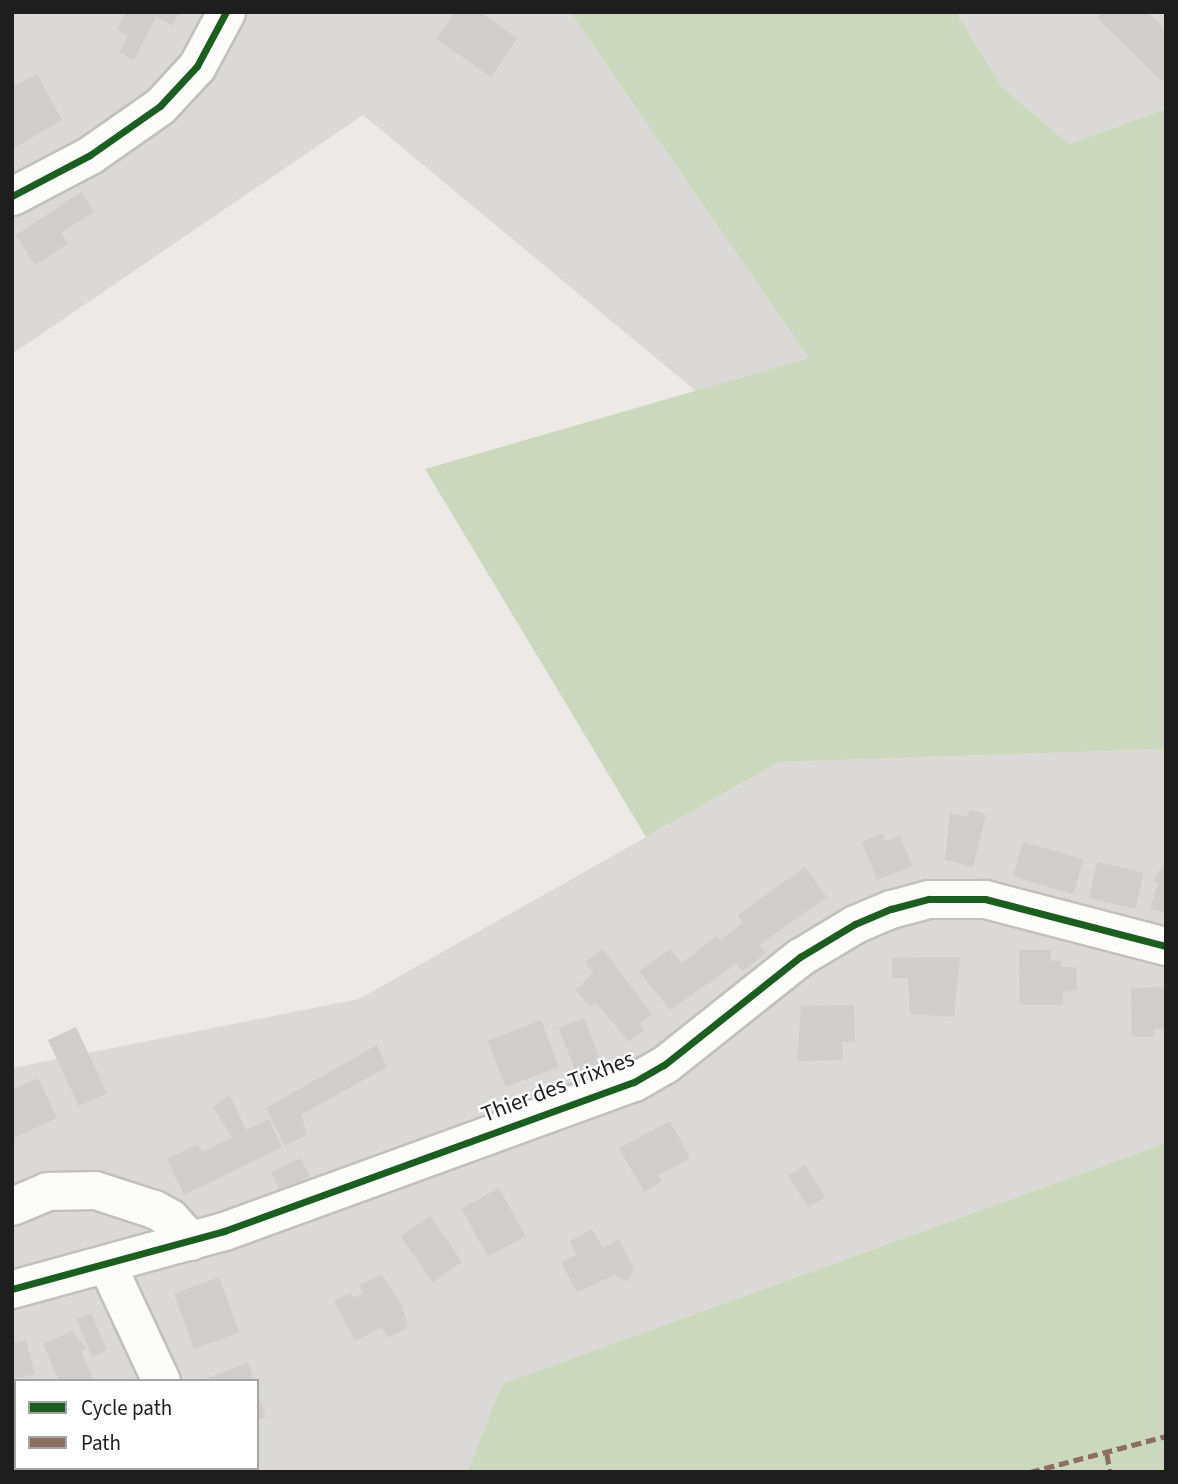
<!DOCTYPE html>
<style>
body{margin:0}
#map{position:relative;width:1178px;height:1484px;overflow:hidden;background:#ece9e6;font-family:"Source Sans 3",sans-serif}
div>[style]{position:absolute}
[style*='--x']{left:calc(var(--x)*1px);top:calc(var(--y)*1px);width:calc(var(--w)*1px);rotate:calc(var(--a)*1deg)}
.residential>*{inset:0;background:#dbd9d8}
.forest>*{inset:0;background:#ccd8bd}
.building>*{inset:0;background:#d0cecc;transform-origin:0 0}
.roads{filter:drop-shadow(2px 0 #c2c0bf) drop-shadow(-2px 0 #c2c0bf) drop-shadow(0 2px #c2c0bf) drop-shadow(0 -2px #c2c0bf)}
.minor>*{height:37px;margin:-18.5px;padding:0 18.5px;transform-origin:18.5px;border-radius:18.5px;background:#fcfcfb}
.quiet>*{height:5px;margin-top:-2.5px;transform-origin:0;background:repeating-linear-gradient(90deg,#8d6e63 0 10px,transparent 0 15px)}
.cycleway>*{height:7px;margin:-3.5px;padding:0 3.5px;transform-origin:3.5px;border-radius:3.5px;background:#1b5e20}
span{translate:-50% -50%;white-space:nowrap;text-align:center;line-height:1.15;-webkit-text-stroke:5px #fff;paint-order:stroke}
.street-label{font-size:23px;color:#1e1e1e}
.frame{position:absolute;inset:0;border:14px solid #1e1e1e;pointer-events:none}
.legend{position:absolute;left:14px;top:1379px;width:245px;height:91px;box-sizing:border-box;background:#fff;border:2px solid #a5a5a5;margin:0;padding:9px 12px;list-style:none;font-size:21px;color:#1e1e1e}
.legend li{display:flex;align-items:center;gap:14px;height:35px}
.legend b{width:35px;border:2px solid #a5a5a5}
</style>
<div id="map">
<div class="residential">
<div style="clip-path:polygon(12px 12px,570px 12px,810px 359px,697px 392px,363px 115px,12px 354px)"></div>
<div style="clip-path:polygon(956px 12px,1166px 12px,1166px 109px,1069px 144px,1002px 87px)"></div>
<div style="clip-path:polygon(evenodd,1166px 749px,1166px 1143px,502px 1384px,467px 1472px,12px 1472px,12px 1068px,359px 999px,779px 762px,1166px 749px,16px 1381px,257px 1381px,257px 1468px,16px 1468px,16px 1381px)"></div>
</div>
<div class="forest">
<div style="clip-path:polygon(570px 12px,956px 12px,1002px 87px,1069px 144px,1166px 109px,1166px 749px,779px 762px,646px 837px,425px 469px,809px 358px)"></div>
<div style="clip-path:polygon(1166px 1143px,1166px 1472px,467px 1472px,502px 1384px)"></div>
</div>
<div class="building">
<div style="clip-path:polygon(126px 12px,179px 12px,173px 26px,156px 17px,134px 60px,119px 52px,128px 36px,117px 30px)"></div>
<div style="clip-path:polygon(455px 12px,480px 12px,517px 38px,491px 77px,436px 39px)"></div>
<div style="clip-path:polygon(1103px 12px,1147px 12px,1166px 30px,1166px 76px,1161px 81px,1097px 18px)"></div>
<div style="clip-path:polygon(37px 74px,62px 120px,12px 149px,12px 87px)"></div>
<div style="clip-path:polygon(81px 192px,94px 212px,61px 233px,68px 244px,35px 265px,16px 235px)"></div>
<div style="clip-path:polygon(970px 809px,986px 815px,973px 867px,945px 860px,950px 813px,967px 817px)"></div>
<div style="clip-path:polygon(882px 833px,886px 841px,900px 836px,912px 866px,877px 880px,862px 842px)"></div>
<div style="left:1023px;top:842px;width:63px;height:36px;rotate:16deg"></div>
<div style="clip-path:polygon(1166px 861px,1166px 913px,1150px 909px,1158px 883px,1153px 881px)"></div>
<div style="left:1097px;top:862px;width:48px;height:37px;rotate:13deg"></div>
<div style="clip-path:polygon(805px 867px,827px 897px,759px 945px,766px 953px,743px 971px,736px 964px,670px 1010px,639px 971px,670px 949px,682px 963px,717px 936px,720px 940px,743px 923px,738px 915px)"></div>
<div style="clip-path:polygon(603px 949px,652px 1014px,640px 1024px,644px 1030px,629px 1042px,596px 1003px,590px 1007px,576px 990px,593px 973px,585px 962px)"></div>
<div style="clip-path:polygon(1019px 950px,1051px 950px,1051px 960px,1061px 961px,1062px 967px,1076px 967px,1077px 990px,1063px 992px,1063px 1005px,1020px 1005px)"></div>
<div style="clip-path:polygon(960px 957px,954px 1017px,910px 1014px,908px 978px,892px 978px,892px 958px)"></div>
<div style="clip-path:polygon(1166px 987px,1166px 1029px,1154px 1029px,1154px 1037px,1132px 1037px,1131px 988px)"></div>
<div style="clip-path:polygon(854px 1005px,855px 1042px,842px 1042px,843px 1060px,797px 1061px,801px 1006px)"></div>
<div style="left:584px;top:1018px;width:48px;height:27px;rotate:69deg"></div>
<div style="left:541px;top:1020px;width:50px;height:57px;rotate:69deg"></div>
<div style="left:76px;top:1027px;width:73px;height:31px;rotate:65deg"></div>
<div style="clip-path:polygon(377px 1045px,387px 1067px,301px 1115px,307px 1134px,285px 1146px,266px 1108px)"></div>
<div style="clip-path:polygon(38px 1078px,57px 1118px,12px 1139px,12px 1090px)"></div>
<div style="clip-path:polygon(230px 1095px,246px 1130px,269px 1119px,282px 1147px,184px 1195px,167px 1159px,198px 1144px,202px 1152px,232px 1137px,213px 1107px)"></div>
<div style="clip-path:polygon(670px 1121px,690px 1158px,659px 1175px,662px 1181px,644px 1192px,619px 1148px)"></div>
<div style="left:301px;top:1158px;width:21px;height:33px;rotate:65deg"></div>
<div style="left:805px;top:1165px;width:38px;height:20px;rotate:58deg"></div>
<div style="left:499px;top:1188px;width:55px;height:43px;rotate:61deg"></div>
<div style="left:430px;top:1216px;width:56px;height:36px;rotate:55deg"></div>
<div style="clip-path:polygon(592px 1229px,603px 1248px,619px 1239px,634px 1269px,628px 1282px,615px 1275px,577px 1292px,561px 1263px,576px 1255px,570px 1241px)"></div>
<div style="clip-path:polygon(382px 1274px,402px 1305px,408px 1327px,388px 1338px,382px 1327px,355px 1341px,334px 1301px,350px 1293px,354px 1298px,363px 1293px,360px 1285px)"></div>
<div style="left:219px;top:1277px;width:59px;height:48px;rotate:70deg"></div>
<div style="left:91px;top:1313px;width:41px;height:16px;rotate:67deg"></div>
<div style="clip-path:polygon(72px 1331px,86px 1348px,81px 1351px,94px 1381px,59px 1381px,43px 1344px)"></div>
<div style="clip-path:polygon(26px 1340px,35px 1374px,12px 1379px,12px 1343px)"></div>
<div style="clip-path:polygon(248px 1363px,254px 1381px,201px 1381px,201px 1380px)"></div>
<div style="clip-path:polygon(257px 1392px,266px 1417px,257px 1420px)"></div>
</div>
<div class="roads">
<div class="minor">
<div style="--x:12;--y:196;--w:88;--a:-27.7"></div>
<div style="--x:90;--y:155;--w:85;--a:-35"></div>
<div style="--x:160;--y:106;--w:54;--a:-47.2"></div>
<div style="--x:197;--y:66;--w:61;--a:-61.8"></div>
<div style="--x:12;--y:1206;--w:38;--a:-23"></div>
<div style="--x:47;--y:1191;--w:48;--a:-1.2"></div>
<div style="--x:95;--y:1190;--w:62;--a:17.9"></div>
<div style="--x:154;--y:1209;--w:18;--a:29"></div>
<div style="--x:170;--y:1218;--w:31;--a:48"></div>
<div style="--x:107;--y:1265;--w:128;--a:65"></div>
<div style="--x:12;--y:1289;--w:220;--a:-15.3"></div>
<div style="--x:224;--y:1231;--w:436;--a:-20"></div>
<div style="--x:634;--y:1082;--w:34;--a:-30"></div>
<div style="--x:664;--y:1065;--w:174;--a:-38.5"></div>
<div style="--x:800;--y:957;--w:64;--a:-31"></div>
<div style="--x:855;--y:924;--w:39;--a:-23"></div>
<div style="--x:891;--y:909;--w:39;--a:-15"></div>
<div style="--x:929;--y:899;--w:56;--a:0"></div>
<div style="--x:985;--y:899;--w:187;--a:14.6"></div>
<div style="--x:202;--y:1468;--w:4;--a:63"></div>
</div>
</div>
<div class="quiet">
<div style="--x:1107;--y:1454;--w:18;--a:81"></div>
<div style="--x:1030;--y:1472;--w:141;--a:-14.8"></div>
</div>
<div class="cycleway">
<div style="--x:12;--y:196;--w:88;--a:-27.7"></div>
<div style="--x:90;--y:155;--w:85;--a:-35"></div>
<div style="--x:160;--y:106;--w:54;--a:-47.2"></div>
<div style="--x:197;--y:66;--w:61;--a:-61.8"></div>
<div style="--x:12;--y:1289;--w:220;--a:-15.3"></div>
<div style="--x:224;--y:1231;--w:436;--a:-20"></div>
<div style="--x:634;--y:1082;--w:34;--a:-30"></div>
<div style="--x:664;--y:1065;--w:174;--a:-38.5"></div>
<div style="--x:800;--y:957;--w:64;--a:-31"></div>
<div style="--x:855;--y:924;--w:39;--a:-23"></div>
<div style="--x:891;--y:909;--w:39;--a:-15"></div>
<div style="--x:929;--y:899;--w:56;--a:0"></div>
<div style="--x:985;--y:899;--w:187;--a:14.6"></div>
</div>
<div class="street-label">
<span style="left:558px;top:1087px;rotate:-21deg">Thier des Trixhes</span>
</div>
<div class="frame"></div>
<ul class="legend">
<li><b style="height:9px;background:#1b5e20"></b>Cycle path</li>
<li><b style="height:9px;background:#8d6e63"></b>Path</li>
</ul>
</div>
